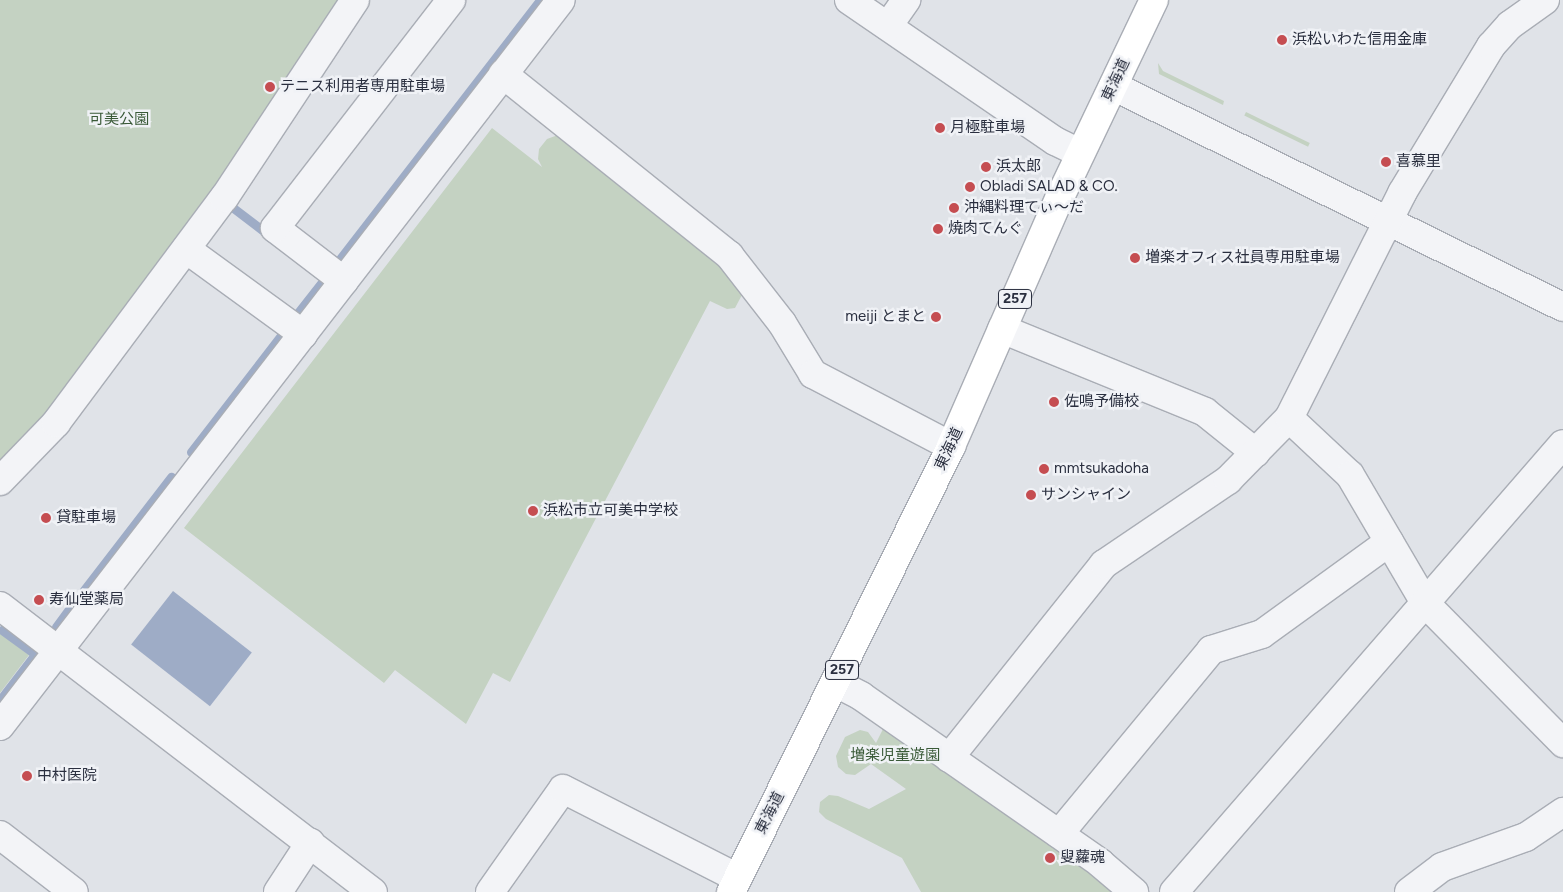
<!DOCTYPE html>
<meta charset="utf-8">
<style>
body{margin:0}
#map{position:relative;width:1563px;height:892px;overflow:hidden;background:#e0e3e8;font-family:Figtree,"Noto Sans JP",sans-serif}
div>[style]{position:absolute}
[style*='--x']{left:calc(var(--x)*1px);top:calc(var(--y)*1px);width:calc(var(--w)*1px);rotate:calc(var(--a)*1deg)}
.green>*{inset:0;background:#c4d2c2;transform-origin:0 0}
.water>*{inset:0;background:#9eacc6;transform-origin:0 0}
.stream>*{height:9px;margin:-4.5px;padding:0 4.5px;transform-origin:4.5px;border-radius:4.5px;background:#9eacc6}
.roads{filter:drop-shadow(1px 0 #a9adb5) drop-shadow(-1px 0 #a9adb5) drop-shadow(0 1px #a9adb5) drop-shadow(0 -1px #a9adb5)}
.minor>*{height:28px;margin:-14px;padding:0 14px;transform-origin:14px;border-radius:14px;background:#f3f4f7}
.highway>*{height:28px;margin:-14px;padding:0 14px;transform-origin:14px;border-radius:14px;background:#fff}
.dots>*{width:14px;height:14px;translate:-50% -50%;box-sizing:border-box;border:2px solid #f0f2f6;border-radius:50%}
span{translate:-50% -50%;white-space:nowrap;text-align:center;line-height:1.15;-webkit-text-stroke:5px #f0f2f6;paint-order:stroke}
.shield-label span{padding:1px 4px;background:#f0f2f6;border:1px solid;border-radius:4px;-webkit-text-stroke-width:0}
.shield-label{font-size:14px;color:#2a2f3f;font-weight:700}
.poi-label{font-size:15px;color:#2a2f3f}
.left{translate:0 -50%;text-align:left}
.right{translate:-100% -50%;text-align:right}
.street-label{font-size:15px;color:#2a2f3f}
.park-label{font-size:15px;color:#3a5a38}
</style>
<div id="map">
<div class="green">
<div style="clip-path:polygon(0 0,341px 0,214px 191px,47px 414px,0 463px)"></div>
<div style="clip-path:polygon(1158px 63px,1163px 71px,1224px 101px,1223px 105px,1159px 74px)"></div>
<div style="left:1246px;top:112px;width:71px;height:4px;rotate:26deg"></div>
<div style="clip-path:polygon(492px 128px,542px 167px,538px 159px,539px 149px,547px 139px,558px 135px,707px 248px,743px 293px,735px 308px,727px 309px,710px 301px,510px 682px,493px 673px,466px 724px,395px 670px,384px 683px,184px 528px)"></div>
<div style="clip-path:polygon(0 633px,29px 655px,0 693px)"></div>
<div style="clip-path:polygon(885px 725px,1118px 892px,921px 892px,902px 858px,826px 819px,819px 812px,820px 802px,829px 795px,838px 796px,869px 809px,906px 789px,871px 764px,855px 775px,846px 774px,838px 767px,836px 756px,845px 737px,860px 730px,868px 732px,876px 743px)"></div>
</div>
<div class="water">
<div style="left:173px;top:591px;width:100px;height:68px;rotate:38deg"></div>
</div>
<div class="stream">
<div style="--x:232;--y:207;--w:48;--a:37.3"></div>
<div style="--x:336;--y:264;--w:334;--a:-52.3"></div>
<div style="--x:293;--y:319;--w:53;--a:-51.8"></div>
<div style="--x:191;--y:452;--w:155;--a:-52.3"></div>
<div style="--x:84;--y:590;--w:143;--a:-52.4"></div>
<div style="--x:56;--y:627;--w:24;--a:-54"></div>
<div style="--x:2;--y:630;--w:41;--a:36"></div>
<div style="--x:0;--y:700;--w:59;--a:-52.5"></div>
</div>
<div class="roads">
<div class="minor">
<div style="--x:849;--y:0;--w:250;--a:34.4"></div>
<div style="--x:1055;--y:141;--w:28;--a:26"></div>
<div style="--x:888;--y:26;--w:32;--a:-55"></div>
<div style="--x:503;--y:74;--w:290;--a:38.7"></div>
<div style="--x:729;--y:255;--w:86;--a:52.1"></div>
<div style="--x:782;--y:323;--w:60;--a:58.7"></div>
<div style="--x:813;--y:374;--w:156;--a:27.6"></div>
<div style="--x:1113;--y:86;--w:501;--a:26.16"></div>
<div style="--x:186;--y:249;--w:145;--a:36"></div>
<div style="--x:344;--y:281;--w:87;--a:-142.5"></div>
<div style="--x:275;--y:228;--w:288;--a:-52.3"></div>
<div style="--x:1002;--y:329;--w:219;--a:22.2"></div>
<div style="--x:1205;--y:412;--w:65;--a:38.8"></div>
<div style="--x:1289;--y:418;--w:83;--a:43.1"></div>
<div style="--x:1350;--y:475;--w:148;--a:59.6"></div>
<div style="--x:1425;--y:603;--w:197;--a:45.4"></div>
<div style="--x:0;--y:481;--w:81;--a:-46"></div>
<div style="--x:56;--y:423;--w:281;--a:-53.3"></div>
<div style="--x:224;--y:198;--w:237;--a:-56.5"></div>
<div style="--x:0;--y:606;--w:470;--a:37.5"></div>
<div style="--x:836;--y:683;--w:28;--a:27"></div>
<div style="--x:861;--y:696;--w:292;--a:34.9"></div>
<div style="--x:1100;--y:863;--w:45;--a:40.5"></div>
<div style="--x:0;--y:726;--w:917;--a:-52.31"></div>
<div style="--x:949;--y:758;--w:248;--a:-51.4"></div>
<div style="--x:1104;--y:564;--w:150;--a:-34.1"></div>
<div style="--x:1228;--y:480;--w:87;--a:-45.5"></div>
<div style="--x:1289;--y:418;--w:252;--a:-63.3"></div>
<div style="--x:1402;--y:193;--w:172;--a:-58.8"></div>
<div style="--x:1491;--y:46;--w:28;--a:-48"></div>
<div style="--x:1510;--y:25;--w:43;--a:-35.5"></div>
<div style="--x:1059;--y:834;--w:239;--a:-50.4"></div>
<div style="--x:1211;--y:650;--w:53;--a:-17.4"></div>
<div style="--x:1262;--y:634;--w:157;--a:-35.9"></div>
<div style="--x:0;--y:835;--w:93;--a:37.6"></div>
<div style="--x:278;--y:892;--w:59;--a:-56.9"></div>
<div style="--x:490;--y:892;--w:126;--a:-54.7"></div>
<div style="--x:563;--y:789;--w:196;--a:27"></div>
<div style="--x:1174;--y:892;--w:593;--a:-49.03"></div>
<div style="--x:1409;--y:892;--w:41;--a:-37.1"></div>
<div style="--x:1442;--y:867;--w:89;--a:-19.7"></div>
<div style="--x:1526;--y:837;--w:45;--a:-34"></div>
</div>
<div class="highway">
<div style="--x:731;--y:892;--w:497;--a:-63.7"></div>
<div style="--x:951;--y:446;--w:272;--a:-66.4"></div>
<div style="--x:1060;--y:197;--w:218;--a:-64.5"></div>
</div>
</div>
<div class="dots">
<div style="left:1282px;top:40px;background:#c54d51"></div>
<div style="left:270px;top:87px;background:#c54d51"></div>
<div style="left:940px;top:128px;background:#c54d51"></div>
<div style="left:1386px;top:162px;background:#c54d51"></div>
<div style="left:986px;top:167px;background:#c54d51"></div>
<div style="left:970px;top:187px;background:#c54d51"></div>
<div style="left:954px;top:208px;background:#c54d51"></div>
<div style="left:938px;top:229px;background:#c54d51"></div>
<div style="left:1135px;top:258px;background:#c54d51"></div>
<div style="left:936px;top:317px;background:#c54d51"></div>
<div style="left:1054px;top:402px;background:#c54d51"></div>
<div style="left:1044px;top:469px;background:#c54d51"></div>
<div style="left:1031px;top:495px;background:#c54d51"></div>
<div style="left:533px;top:511px;background:#c54d51"></div>
<div style="left:46px;top:518px;background:#c54d51"></div>
<div style="left:39px;top:600px;background:#c54d51"></div>
<div style="left:27px;top:776px;background:#c54d51"></div>
<div style="left:1050px;top:858px;background:#c54d51"></div>
</div>
<div class="shield-label">
<span style="left:1015px;top:299px">257</span>
<span style="left:842px;top:670px">257</span>
</div>
<div class="poi-label">
<span class="left" style="left:1292px;top:40px">浜松いわた信用金庫</span>
<span class="left" style="left:280px;top:87px">テニス利用者専用駐車場</span>
<span class="left" style="left:950px;top:128px">月極駐車場</span>
<span class="left" style="left:1396px;top:162px">喜慕里</span>
<span class="left" style="left:996px;top:167px">浜太郎</span>
<span class="left" style="left:980px;top:187px">Obladi SALAD &amp; CO.</span>
<span class="left" style="left:964px;top:208px">沖縄料理てぃ〜だ</span>
<span class="left" style="left:948px;top:229px">焼肉てんぐ</span>
<span class="left" style="left:1145px;top:258px">増楽オフィス社員専用駐車場</span>
<span class="right" style="left:926px;top:317px">meiji とまと</span>
<span class="left" style="left:1064px;top:402px">佐鳴予備校</span>
<span class="left" style="left:1054px;top:469px">mmtsukadoha</span>
<span class="left" style="left:1041px;top:495px">サンシャイン</span>
<span class="left" style="left:543px;top:511px">浜松市立可美中学校</span>
<span class="left" style="left:56px;top:518px">貸駐車場</span>
<span class="left" style="left:49px;top:600px">寿仙堂薬局</span>
<span class="left" style="left:37px;top:776px">中村医院</span>
<span class="left" style="left:1060px;top:858px">叟蘿魂</span>
</div>
<div class="street-label">
<span style="left:1116px;top:80px;rotate:-65deg">東海道</span>
<span style="left:949px;top:449px;rotate:-65deg">東海道</span>
<span style="left:770px;top:813px;rotate:-63deg">東海道</span>
</div>
<div class="park-label">
<span style="left:119px;top:120px">可美公園</span>
<span style="left:895px;top:756px">増楽児童遊園</span>
</div>
</div>
